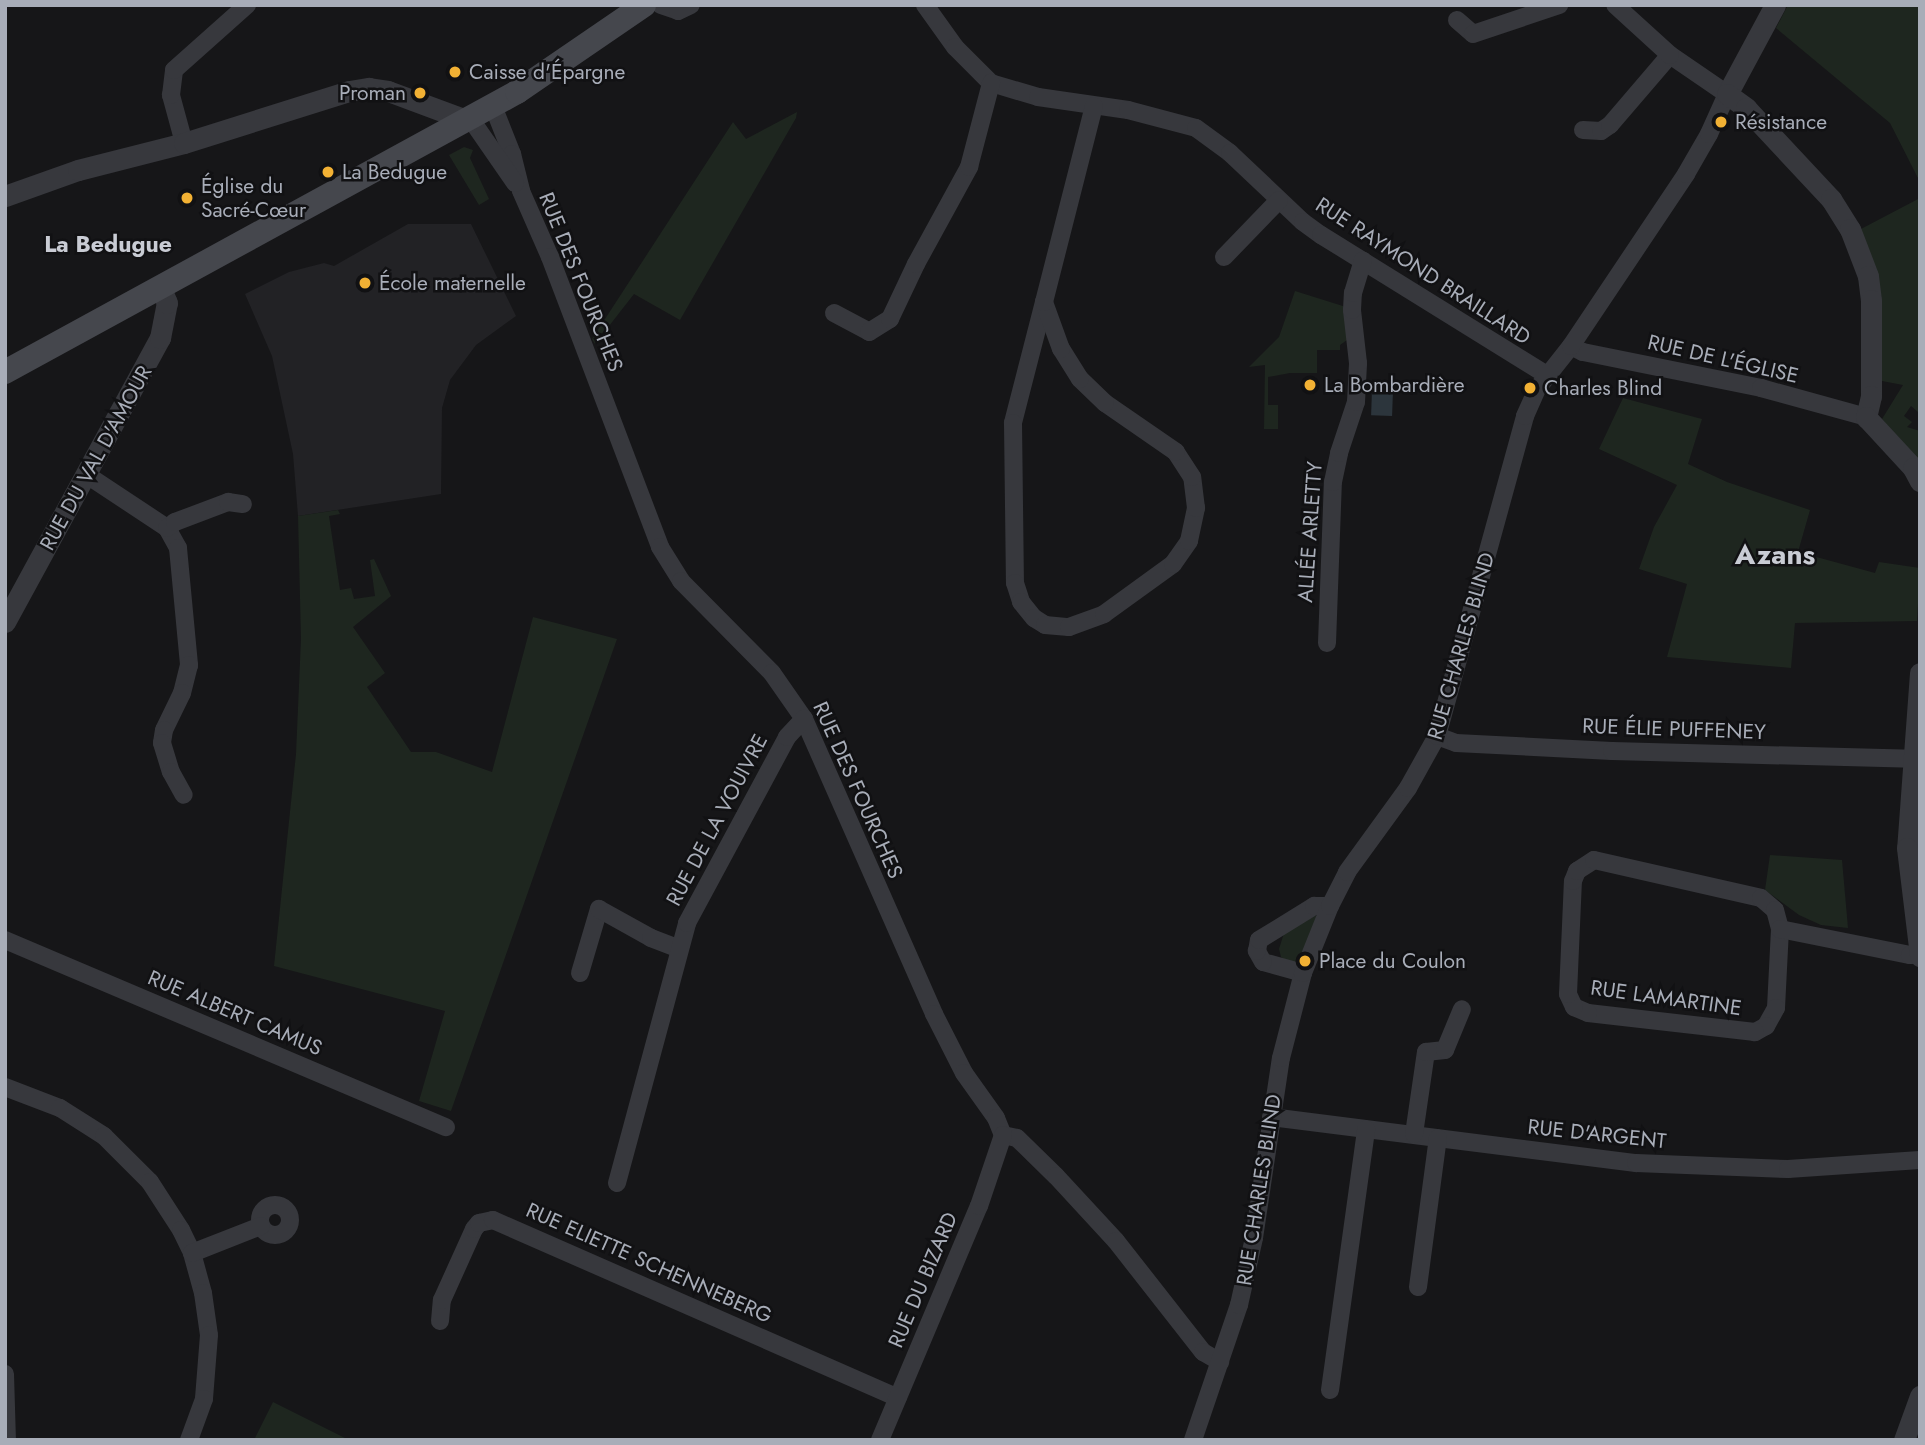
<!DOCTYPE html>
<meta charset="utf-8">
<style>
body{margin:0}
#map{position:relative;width:1925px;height:1445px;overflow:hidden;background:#161618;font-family:Jost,sans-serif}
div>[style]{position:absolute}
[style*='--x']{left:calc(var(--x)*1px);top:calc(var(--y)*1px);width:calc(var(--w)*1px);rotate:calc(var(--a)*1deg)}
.built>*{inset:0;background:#222225}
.green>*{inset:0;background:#1e261f}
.water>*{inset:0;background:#2c353c;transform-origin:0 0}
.minor>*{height:18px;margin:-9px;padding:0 9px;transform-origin:9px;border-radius:9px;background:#37383d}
.minor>.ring{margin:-9px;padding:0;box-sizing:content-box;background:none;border:18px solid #37383d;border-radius:50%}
.tertiary>*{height:21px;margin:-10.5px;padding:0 10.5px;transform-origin:10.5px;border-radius:10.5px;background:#37383d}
.secondary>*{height:24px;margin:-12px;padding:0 12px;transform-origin:12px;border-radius:12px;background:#45474d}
.dots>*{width:19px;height:19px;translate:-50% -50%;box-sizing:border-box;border:4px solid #111113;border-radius:50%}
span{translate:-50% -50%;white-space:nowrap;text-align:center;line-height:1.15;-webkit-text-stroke:5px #111113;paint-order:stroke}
.poi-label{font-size:21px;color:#a8adb8}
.left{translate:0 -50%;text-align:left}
.right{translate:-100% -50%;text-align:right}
.street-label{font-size:21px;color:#a8adb8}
.neighbourhood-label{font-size:23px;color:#c9ccd4;font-weight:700}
.district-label{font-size:28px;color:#c9ccd4;font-weight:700}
.frame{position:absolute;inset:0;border:7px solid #a8adb8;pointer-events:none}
</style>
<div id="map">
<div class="built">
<div style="clip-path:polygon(408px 224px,471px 224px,516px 316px,476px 345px,450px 380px,442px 408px,441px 494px,298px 516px,293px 454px,272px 356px,245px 294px,289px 272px,324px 263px,334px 266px)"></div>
</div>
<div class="green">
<div style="clip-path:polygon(1788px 5px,1920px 5px,1920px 182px,1890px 123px,1776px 28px)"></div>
<div style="clip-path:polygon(797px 112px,796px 118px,680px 320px,634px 294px,595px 344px,592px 339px,733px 122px,746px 139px)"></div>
<div style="clip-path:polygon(464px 147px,473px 150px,470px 158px,489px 199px,479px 205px,449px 155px)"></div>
<div style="clip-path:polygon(1920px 198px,1920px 410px,1918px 412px,1911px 406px,1904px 416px,1912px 422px,1907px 427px,1920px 431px,1920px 469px,1882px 419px,1903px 385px,1882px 381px,1876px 285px,1859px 230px)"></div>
<div style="clip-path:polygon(1295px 291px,1346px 307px,1347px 340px,1340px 345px,1340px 350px,1317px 350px,1317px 373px,1290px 373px,1268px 377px,1268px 405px,1278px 405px,1278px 429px,1264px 429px,1265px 365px,1249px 367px,1279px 337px)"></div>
<div style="clip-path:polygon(1623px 398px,1702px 419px,1688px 464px,1727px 482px,1810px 510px,1798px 552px,1875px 573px,1879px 562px,1920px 568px,1917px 621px,1795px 623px,1791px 668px,1667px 657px,1687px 584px,1639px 569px,1654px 527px,1677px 485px,1599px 449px)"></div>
<div style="clip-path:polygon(338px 510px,340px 514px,329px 516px,340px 590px,351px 588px,354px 599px,375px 596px,370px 560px,374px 559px,391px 596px,353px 627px,385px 673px,367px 687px,411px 752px,436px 752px,492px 772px,533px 617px,617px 639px,451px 1111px,419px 1101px,445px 1011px,274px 966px,296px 754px,301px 639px,298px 516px)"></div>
<div style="clip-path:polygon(1770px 855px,1842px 860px,1848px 928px,1821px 925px,1799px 915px,1765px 890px)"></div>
<div style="clip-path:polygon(1313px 915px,1320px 917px,1299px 966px,1287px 962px,1281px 957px,1279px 949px,1284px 933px)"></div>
<div style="clip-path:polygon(273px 1402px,349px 1440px,254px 1440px)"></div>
</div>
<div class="water">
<div style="left:1393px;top:390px;width:26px;height:21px;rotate:92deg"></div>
</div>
<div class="minor">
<div style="--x:661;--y:5;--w:18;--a:19"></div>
<div style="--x:678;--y:11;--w:14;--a:-25"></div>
<div style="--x:925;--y:5;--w:52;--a:54.5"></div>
<div style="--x:955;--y:47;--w:51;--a:45"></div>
<div style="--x:991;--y:83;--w:49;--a:16.6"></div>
<div style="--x:1038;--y:97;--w:91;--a:8.2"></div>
<div style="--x:1128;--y:110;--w:70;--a:14.8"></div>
<div style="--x:1196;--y:128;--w:42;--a:36.3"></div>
<div style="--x:1230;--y:153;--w:100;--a:43.4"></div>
<div style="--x:1303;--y:222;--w:22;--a:36"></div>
<div style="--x:1321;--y:235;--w:266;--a:31.8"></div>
<div style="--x:1457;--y:20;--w:21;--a:41"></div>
<div style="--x:1473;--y:34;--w:91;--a:-18.6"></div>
<div style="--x:493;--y:106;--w:52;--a:68.4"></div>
<div style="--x:512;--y:154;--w:38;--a:76"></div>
<div style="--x:521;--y:191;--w:72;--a:66.3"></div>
<div style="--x:550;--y:257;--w:310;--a:69.2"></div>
<div style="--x:660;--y:547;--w:40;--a:58"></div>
<div style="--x:681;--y:581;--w:129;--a:45.3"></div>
<div style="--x:772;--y:673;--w:56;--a:55.2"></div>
<div style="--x:804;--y:719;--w:322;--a:66.2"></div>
<div style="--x:934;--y:1014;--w:66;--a:63"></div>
<div style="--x:964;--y:1073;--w:55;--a:54.6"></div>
<div style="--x:996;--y:1118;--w:18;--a:68"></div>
<div style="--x:1003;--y:1135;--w:14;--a:12"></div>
<div style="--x:1017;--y:1138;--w:54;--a:44.3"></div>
<div style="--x:1056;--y:1176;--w:88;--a:47.3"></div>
<div style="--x:1116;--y:1241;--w:141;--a:51.9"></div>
<div style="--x:1203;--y:1352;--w:20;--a:30"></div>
<div style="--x:470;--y:118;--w:79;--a:55.3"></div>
<div style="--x:1583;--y:130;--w:18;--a:3"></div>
<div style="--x:1601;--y:131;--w:11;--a:-34"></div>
<div style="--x:1610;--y:125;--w:92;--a:-49.4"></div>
<div style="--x:184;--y:143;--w:50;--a:-105.2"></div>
<div style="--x:171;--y:95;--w:25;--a:-83"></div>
<div style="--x:174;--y:70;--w:98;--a:-41.7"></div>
<div style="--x:1224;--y:257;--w:79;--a:-46"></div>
<div style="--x:1044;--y:302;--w:125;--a:104.4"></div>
<div style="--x:1013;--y:423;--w:160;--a:89.3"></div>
<div style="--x:1015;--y:583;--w:20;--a:72"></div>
<div style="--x:1021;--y:602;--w:21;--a:51"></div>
<div style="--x:1034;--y:618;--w:13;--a:32"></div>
<div style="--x:1045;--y:625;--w:24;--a:5"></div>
<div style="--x:1069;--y:627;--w:37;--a:-20"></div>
<div style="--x:1104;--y:614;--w:85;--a:-35.9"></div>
<div style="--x:1173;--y:564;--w:28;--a:-55"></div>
<div style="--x:1189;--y:541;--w:34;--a:-78"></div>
<div style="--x:1196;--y:508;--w:31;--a:-97"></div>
<div style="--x:1192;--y:477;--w:30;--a:-123"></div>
<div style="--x:1176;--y:452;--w:86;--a:-145.4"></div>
<div style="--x:1105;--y:403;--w:35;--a:-136"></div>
<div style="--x:1080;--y:379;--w:36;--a:-122"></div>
<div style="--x:1061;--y:349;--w:50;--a:-109.9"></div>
<div style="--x:1044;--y:302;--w:202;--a:-75.7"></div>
<div style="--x:834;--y:313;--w:40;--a:28"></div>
<div style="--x:869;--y:332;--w:25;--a:-32"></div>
<div style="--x:890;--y:319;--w:61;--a:-64.7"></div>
<div style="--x:916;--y:264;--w:111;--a:-61.3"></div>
<div style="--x:969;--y:167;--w:87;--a:-75.3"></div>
<div style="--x:1571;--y:346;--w:13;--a:27"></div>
<div style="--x:1583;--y:352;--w:182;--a:11.4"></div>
<div style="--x:1761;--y:388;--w:109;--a:15.4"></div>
<div style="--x:87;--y:475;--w:96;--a:33.5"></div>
<div style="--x:167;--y:528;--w:23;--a:61"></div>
<div style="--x:178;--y:548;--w:118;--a:84.6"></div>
<div style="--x:189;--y:665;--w:29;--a:104"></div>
<div style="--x:182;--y:693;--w:41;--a:115.9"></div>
<div style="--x:164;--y:730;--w:13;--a:99"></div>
<div style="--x:162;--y:743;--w:30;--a:73"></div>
<div style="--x:171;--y:772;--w:26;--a:61"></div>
<div style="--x:167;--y:528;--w:10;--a:-37"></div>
<div style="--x:175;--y:522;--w:57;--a:-20.7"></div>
<div style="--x:228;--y:502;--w:15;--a:8"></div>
<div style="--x:1327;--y:643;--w:161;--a:-87.9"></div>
<div style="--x:1333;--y:482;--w:30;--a:-78"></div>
<div style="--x:1339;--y:453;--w:54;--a:-71.6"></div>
<div style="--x:1356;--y:402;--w:39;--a:-87"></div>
<div style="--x:1358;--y:363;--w:53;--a:-96.5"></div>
<div style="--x:1352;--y:310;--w:17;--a:-87"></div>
<div style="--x:1353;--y:293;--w:34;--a:-73"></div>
<div style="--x:1437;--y:736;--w:20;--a:20"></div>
<div style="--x:1456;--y:743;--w:156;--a:2.9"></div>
<div style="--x:1612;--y:751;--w:300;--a:1.5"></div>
<div style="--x:1780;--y:929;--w:79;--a:92.9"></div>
<div style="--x:1776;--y:1008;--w:21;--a:119"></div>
<div style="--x:1766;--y:1026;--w:13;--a:151"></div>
<div style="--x:1755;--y:1032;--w:168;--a:-173.5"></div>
<div style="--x:1588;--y:1013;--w:15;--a:-157"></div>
<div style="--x:1574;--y:1007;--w:14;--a:-115"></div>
<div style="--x:1568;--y:994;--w:113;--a:-87.5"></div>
<div style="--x:1573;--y:881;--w:11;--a:-68"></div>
<div style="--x:1577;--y:871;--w:20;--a:-33"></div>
<div style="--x:1594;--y:860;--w:171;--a:12.8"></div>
<div style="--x:1761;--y:898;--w:18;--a:41"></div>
<div style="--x:1775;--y:910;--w:20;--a:75"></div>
<div style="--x:1780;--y:929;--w:133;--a:11.3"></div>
<div style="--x:1910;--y:955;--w:10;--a:-6"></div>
<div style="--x:5;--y:940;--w:479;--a:23"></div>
<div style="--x:580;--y:973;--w:67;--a:-73.5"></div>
<div style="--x:599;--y:909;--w:60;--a:29.1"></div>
<div style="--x:651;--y:938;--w:30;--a:21"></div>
<div style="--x:1303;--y:973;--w:41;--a:-164.6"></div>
<div style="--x:1263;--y:962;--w:13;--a:-119"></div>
<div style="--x:1257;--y:951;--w:11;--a:-80"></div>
<div style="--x:1259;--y:940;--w:65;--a:-31.7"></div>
<div style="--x:1314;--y:906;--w:16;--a:0"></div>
<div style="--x:5;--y:1087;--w:59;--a:20.9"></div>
<div style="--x:60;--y:1108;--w:52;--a:32.5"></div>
<div style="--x:104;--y:1136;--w:65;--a:45"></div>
<div style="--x:150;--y:1182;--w:57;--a:57.1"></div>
<div style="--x:181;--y:1230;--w:25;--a:64"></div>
<div style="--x:192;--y:1253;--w:41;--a:74.6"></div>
<div style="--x:203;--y:1293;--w:42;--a:81.9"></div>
<div style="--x:209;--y:1335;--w:64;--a:94.5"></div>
<div style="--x:204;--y:1399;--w:44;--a:110.1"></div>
<div style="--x:1271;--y:1117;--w:368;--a:7.2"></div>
<div style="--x:1636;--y:1163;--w:152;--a:2.3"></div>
<div style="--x:1788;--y:1169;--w:132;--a:-3.9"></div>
<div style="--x:1414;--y:1134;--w:83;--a:-81.7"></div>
<div style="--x:1426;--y:1052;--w:19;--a:-6"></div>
<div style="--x:1445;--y:1050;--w:44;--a:-67.5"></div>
<div style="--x:617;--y:1183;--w:269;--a:-74.9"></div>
<div style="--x:687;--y:923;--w:211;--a:-61.7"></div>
<div style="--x:787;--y:737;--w:25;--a:-47"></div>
<div class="ring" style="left:260px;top:1205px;width:12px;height:12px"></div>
<div style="--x:192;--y:1253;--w:74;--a:-21.4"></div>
<div style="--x:1418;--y:1287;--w:150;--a:-82.4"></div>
<div style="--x:440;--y:1321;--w:21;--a:-85"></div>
<div style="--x:442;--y:1300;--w:78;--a:-65.7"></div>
<div style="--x:474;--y:1229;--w:8;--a:-50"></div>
<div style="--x:479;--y:1223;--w:14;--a:-12"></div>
<div style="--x:493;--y:1220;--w:442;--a:23.7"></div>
<div style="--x:5;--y:1374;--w:66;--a:88.3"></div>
<div style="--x:1330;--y:1390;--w:263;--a:-82.1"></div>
<div style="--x:880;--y:1440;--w:254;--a:-67.1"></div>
<div style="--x:979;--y:1206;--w:75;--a:-71.3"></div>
<div style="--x:1193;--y:1440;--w:143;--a:-71.2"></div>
<div style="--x:1239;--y:1305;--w:69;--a:-77.4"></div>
<div style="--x:1254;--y:1238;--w:182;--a:-81.5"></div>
<div style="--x:1281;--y:1058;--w:88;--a:-75.5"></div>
<div style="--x:1303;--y:973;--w:72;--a:-68.1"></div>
<div style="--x:1330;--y:906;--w:38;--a:-63"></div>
<div style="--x:1347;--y:872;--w:104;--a:-54"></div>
<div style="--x:1408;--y:788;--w:60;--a:-60.9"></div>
<div style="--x:1437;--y:736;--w:332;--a:-74.6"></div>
<div style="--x:1525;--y:416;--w:30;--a:-66"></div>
<div style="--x:1537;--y:389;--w:55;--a:-51.7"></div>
<div style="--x:1571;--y:346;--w:207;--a:-56.2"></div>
<div style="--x:1686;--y:174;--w:46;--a:-60.1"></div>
<div style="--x:1709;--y:134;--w:44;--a:-65.8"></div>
<div style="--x:1727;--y:94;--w:69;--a:-145.6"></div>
<div style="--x:1670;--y:55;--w:74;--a:-137.7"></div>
</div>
<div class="tertiary">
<div style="--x:1775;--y:5;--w:101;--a:118.3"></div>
<div style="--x:1727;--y:94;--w:24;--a:36"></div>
<div style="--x:1746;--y:108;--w:125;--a:47"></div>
<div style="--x:1831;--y:199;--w:36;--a:58"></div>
<div style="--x:1850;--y:229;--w:50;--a:69"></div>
<div style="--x:1868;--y:276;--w:24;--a:83"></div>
<div style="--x:1871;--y:300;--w:96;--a:90"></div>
<div style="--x:1871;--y:396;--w:22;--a:103"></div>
<div style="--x:1866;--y:417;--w:69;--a:47.3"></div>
<div style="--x:1913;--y:468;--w:15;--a:62"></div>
<div style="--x:5;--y:196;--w:77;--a:-19.6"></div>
<div style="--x:78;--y:170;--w:109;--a:-14.3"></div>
<div style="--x:184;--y:143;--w:173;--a:-17.5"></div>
<div style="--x:349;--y:91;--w:20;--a:-9"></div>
<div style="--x:369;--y:88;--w:19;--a:9"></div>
<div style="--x:388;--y:91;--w:83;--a:20.4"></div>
<div style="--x:5;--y:622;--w:324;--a:-61.4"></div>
<div style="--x:160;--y:338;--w:36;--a:-79"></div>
<div style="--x:167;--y:303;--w:16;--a:-112"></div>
<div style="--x:1920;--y:673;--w:175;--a:94.2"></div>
<div style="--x:1907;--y:848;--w:109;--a:83.1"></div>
<div style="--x:1904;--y:1440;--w:47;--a:-70"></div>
</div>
<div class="secondary">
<div style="--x:5;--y:372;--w:584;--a:-28.67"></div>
<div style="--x:517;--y:92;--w:154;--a:-34.4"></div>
</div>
<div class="dots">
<div style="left:455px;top:72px;background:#f2b134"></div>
<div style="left:420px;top:93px;background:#f2b134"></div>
<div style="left:1721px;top:122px;background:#f2b134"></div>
<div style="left:328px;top:172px;background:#f2b134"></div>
<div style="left:187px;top:198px;background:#f2b134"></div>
<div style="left:365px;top:283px;background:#f2b134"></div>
<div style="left:1310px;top:385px;background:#f2b134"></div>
<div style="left:1530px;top:388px;background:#f2b134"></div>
<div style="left:1305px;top:961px;background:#f2b134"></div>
</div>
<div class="poi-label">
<span class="left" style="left:469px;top:72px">Caisse d'Épargne</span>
<span class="right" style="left:406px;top:93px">Proman</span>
<span class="left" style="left:1735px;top:122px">Résistance</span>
<span class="left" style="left:342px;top:172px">La Bedugue</span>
<span class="left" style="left:201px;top:198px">Église du<br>Sacré-Cœur</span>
<span class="left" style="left:379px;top:283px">École maternelle</span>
<span class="left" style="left:1324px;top:385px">La Bombardière</span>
<span class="left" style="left:1544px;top:388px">Charles Blind</span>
<span class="left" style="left:1319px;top:961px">Place du Coulon</span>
</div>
<div class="street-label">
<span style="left:1423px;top:271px;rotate:33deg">RUE RAYMOND BRAILLARD</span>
<span style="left:581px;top:282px;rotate:68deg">RUE DES FOURCHES</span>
<span style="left:1723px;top:359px;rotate:13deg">RUE DE L'ÉGLISE</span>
<span style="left:96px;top:458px;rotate:-61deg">RUE DU VAL D'AMOUR</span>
<span style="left:1310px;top:532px;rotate:-86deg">ALLÉE ARLETTY</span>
<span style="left:1461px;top:646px;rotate:-74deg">RUE CHARLES BLIND</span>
<span style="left:1674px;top:729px;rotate:2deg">RUE ÉLIE PUFFENEY</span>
<span style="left:858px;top:790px;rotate:66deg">RUE DES FOURCHES</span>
<span style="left:717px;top:820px;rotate:-62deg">RUE DE LA VOUIVRE</span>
<span style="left:1666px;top:998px;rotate:8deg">RUE LAMARTINE</span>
<span style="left:235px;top:1013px;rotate:23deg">RUE ALBERT CAMUS</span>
<span style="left:1597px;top:1134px;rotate:6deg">RUE D'ARGENT</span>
<span style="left:1259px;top:1190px;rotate:-81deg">RUE CHARLES BLIND</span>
<span style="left:649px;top:1263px;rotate:24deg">RUE ELIETTE SCHENNEBERG</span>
<span style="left:923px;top:1280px;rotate:-67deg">RUE DU BIZARD</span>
</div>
<div class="neighbourhood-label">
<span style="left:108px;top:244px">La Bedugue</span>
</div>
<div class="district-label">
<span style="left:1775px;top:555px">Azans</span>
</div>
<div class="frame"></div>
</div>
